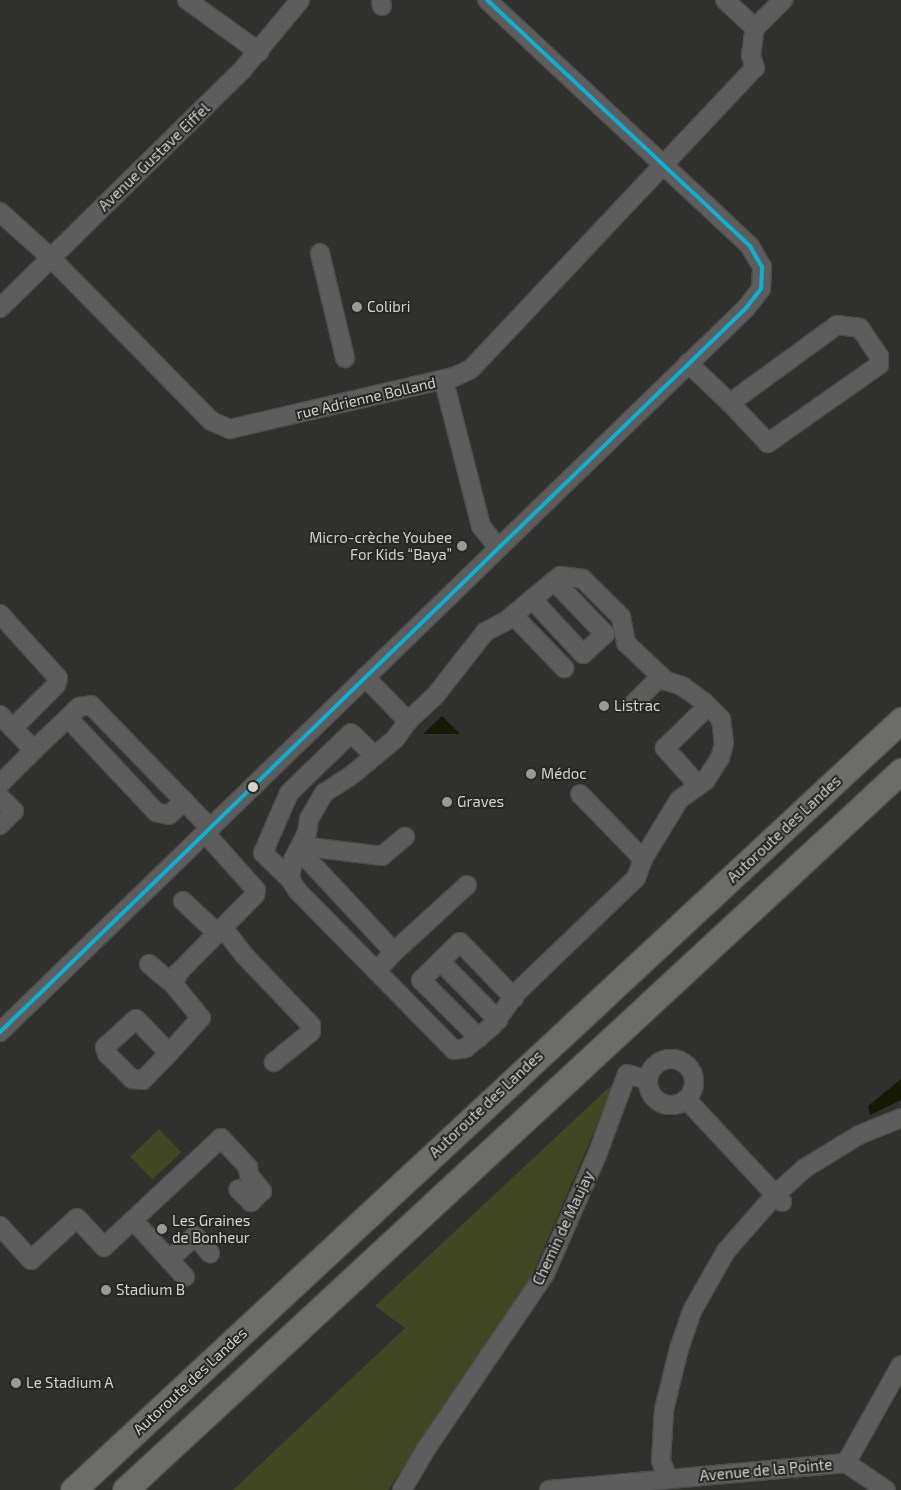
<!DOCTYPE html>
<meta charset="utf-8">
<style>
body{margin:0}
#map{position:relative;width:901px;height:1490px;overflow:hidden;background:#30302f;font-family:"Exo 2",sans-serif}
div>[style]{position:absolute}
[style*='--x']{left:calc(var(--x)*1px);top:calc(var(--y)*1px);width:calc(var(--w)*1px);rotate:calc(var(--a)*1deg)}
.green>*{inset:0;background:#414722;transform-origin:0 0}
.water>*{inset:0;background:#161904}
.roads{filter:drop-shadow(1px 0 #4d4d4c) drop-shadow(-1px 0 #4d4d4c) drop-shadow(0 1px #4d4d4c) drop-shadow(0 -1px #4d4d4c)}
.minor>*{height:18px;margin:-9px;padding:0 9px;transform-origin:9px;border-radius:9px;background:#5d5d5d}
.minor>.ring{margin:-9px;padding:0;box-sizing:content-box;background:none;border:18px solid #5d5d5d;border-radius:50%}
.highway>*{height:25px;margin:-12.5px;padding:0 12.5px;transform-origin:12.5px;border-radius:12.5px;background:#6c6c6a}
.bus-1>*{height:4px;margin:-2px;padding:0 2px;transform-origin:2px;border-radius:2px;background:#0dafd3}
.dots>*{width:14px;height:14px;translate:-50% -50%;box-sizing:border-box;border:2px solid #272724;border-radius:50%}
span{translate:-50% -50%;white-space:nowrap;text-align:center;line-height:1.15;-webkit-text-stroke:4px #272724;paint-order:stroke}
.street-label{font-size:15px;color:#d1d2d0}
.poi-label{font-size:15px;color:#d1d2d0}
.left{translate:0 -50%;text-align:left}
.right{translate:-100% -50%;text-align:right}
</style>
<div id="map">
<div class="green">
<div style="clip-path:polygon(616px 1081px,528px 1285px,388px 1490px,233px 1490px,405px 1328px,375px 1306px)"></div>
<div style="left:159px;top:1129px;width:32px;height:40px;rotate:46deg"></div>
</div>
<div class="water">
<div style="clip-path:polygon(442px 716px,460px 734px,423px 734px)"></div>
<div style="clip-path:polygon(901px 1079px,901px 1100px,870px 1115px,868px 1106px)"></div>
</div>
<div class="roads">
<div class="minor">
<div style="--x:187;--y:0;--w:89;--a:35.8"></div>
<div style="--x:381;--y:0;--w:6;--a:81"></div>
<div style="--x:725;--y:0;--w:41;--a:43"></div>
<div style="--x:0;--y:212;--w:69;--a:42"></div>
<div style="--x:51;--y:258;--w:228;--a:45.5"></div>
<div style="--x:211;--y:421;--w:21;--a:23"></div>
<div style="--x:230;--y:429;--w:230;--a:-13.1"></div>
<div style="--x:454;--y:377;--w:19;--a:-25"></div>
<div style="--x:471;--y:369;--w:414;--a:-46.7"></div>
<div style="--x:755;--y:68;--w:14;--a:-107"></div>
<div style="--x:751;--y:55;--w:27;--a:-82"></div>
<div style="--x:755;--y:28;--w:40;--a:-45"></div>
<div style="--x:320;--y:253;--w:108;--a:76.6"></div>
<div style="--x:0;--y:308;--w:341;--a:-44.5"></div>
<div style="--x:243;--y:69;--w:89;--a:-50.4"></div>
<div style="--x:688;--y:363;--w:58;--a:43.6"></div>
<div style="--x:730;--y:403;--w:132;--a:-36.1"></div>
<div style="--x:837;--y:325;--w:23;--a:7"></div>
<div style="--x:860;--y:328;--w:34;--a:56"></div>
<div style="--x:879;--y:356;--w:9;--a:90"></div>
<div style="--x:879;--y:365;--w:136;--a:144.9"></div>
<div style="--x:768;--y:443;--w:55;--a:-133.5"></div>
<div style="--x:446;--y:389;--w:141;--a:75.7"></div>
<div style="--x:481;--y:526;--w:28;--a:52"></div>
<div style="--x:560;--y:576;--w:23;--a:7"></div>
<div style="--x:583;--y:579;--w:54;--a:45"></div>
<div style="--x:621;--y:617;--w:26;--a:79"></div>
<div style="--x:626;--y:643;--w:55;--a:43.5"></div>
<div style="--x:666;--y:681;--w:17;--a:17"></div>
<div style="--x:682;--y:686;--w:26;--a:36"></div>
<div style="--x:703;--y:701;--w:25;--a:45"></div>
<div style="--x:721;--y:719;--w:25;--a:83"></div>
<div style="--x:724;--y:744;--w:15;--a:106"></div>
<div style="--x:720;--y:758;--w:27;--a:123"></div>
<div style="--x:705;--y:781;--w:32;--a:144"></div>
<div style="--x:679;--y:800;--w:69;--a:121.4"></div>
<div style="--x:643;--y:859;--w:20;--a:110"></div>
<div style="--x:636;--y:878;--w:165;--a:136.2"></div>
<div style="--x:517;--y:992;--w:41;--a:126"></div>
<div style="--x:493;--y:1025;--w:35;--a:140"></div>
<div style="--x:466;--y:1048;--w:12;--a:171"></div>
<div style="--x:454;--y:1050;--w:224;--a:-134.5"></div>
<div style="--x:297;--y:890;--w:13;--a:-122"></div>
<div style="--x:290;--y:879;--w:19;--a:-81"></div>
<div style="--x:293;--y:860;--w:30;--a:-63"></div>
<div style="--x:307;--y:833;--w:14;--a:-82"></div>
<div style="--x:309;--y:819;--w:30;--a:-60"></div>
<div style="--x:324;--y:793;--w:35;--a:-33"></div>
<div style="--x:353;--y:774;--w:55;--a:-39.8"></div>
<div style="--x:395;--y:739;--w:22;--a:-54"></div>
<div style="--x:408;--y:721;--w:37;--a:-43"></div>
<div style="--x:435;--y:696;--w:81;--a:-52"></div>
<div style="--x:485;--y:632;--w:24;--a:-28"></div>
<div style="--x:506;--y:621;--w:70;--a:-39.8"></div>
<div style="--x:532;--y:599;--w:75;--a:47.2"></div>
<div style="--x:583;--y:654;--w:30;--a:-42"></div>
<div style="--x:605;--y:634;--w:74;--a:-133.9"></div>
<div style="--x:0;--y:614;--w:86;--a:47.8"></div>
<div style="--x:58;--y:678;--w:7;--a:106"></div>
<div style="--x:56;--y:685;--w:61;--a:135"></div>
<div style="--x:513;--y:615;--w:74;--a:46.1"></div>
<div style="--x:365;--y:677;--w:62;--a:45.7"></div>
<div style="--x:634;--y:703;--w:38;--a:-45"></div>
<div style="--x:0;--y:715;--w:49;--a:45.8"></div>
<div style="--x:34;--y:750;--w:62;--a:-43.7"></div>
<div style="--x:79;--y:707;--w:12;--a:-9"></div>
<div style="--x:91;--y:705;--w:171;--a:45.9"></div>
<div style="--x:68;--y:718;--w:129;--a:46.9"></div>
<div style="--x:156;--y:812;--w:13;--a:13"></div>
<div style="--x:169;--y:815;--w:21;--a:-43"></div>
<div style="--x:0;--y:784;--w:48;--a:-45"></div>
<div style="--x:698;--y:785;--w:50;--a:-131.7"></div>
<div style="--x:665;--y:748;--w:60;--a:-44.3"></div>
<div style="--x:580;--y:794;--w:91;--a:45.9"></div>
<div style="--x:0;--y:797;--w:20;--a:45"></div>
<div style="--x:14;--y:811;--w:20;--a:135"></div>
<div style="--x:301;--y:846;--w:82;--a:7"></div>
<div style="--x:382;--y:856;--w:30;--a:-40"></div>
<div style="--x:299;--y:850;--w:139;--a:47"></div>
<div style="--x:394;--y:952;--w:25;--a:132"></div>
<div style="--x:290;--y:879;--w:37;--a:-136"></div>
<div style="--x:263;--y:853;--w:65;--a:-66.6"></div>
<div style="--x:289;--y:793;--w:86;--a:-44.1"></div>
<div style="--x:351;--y:733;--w:33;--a:44"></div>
<div style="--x:183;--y:901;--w:48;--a:43.3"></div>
<div style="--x:223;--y:928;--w:34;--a:52"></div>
<div style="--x:244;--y:955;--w:97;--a:46.3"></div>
<div style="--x:311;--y:1025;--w:7;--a:90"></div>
<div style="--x:311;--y:1032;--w:48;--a:141"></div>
<div style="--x:394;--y:952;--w:99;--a:-42.5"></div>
<div style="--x:440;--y:961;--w:83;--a:45.5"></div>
<div style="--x:149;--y:964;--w:33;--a:40"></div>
<div style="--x:0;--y:1032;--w:1040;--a:-44.14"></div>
<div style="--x:746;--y:308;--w:24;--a:-52"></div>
<div style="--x:761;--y:289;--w:22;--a:-87"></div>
<div style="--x:762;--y:267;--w:24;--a:-120"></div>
<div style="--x:750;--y:246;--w:360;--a:-136.9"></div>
<div style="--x:479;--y:1038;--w:82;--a:-135"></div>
<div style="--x:421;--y:980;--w:54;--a:-44.3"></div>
<div style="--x:460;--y:942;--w:78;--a:46"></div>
<div style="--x:169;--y:1053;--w:47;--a:-134.1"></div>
<div style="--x:136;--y:1019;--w:42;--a:137.9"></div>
<div style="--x:105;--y:1047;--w:7;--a:74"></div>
<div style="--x:107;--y:1054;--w:35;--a:45"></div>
<div style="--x:132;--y:1079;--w:11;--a:5"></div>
<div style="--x:143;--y:1080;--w:37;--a:-46"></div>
<div style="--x:169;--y:1053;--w:47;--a:-47.6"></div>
<div style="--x:201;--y:1018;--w:43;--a:-129.3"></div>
<div style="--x:174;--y:985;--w:13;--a:-72"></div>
<div style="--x:178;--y:973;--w:110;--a:-45.4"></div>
<div style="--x:255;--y:895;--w:5;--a:-79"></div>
<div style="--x:256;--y:890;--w:76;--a:-131.8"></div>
<div class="ring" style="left:648px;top:1059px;width:28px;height:28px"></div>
<div style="--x:686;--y:1099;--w:141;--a:47"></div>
<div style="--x:133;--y:1220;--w:77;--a:47.6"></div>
<div style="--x:0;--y:1226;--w:46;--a:47.6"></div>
<div style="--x:31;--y:1260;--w:62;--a:-42.4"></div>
<div style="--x:77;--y:1218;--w:40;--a:47"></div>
<div style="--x:104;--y:1247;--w:160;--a:-43"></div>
<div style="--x:221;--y:1138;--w:40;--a:47"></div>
<div style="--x:248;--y:1167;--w:8;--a:83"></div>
<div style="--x:249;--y:1175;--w:21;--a:51"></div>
<div style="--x:262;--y:1191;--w:16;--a:135"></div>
<div style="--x:251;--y:1202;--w:18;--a:-135"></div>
<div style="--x:169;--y:1260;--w:35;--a:-43"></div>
<div style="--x:195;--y:1236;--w:23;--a:49"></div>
<div style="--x:846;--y:1463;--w:112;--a:-60.7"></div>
<div style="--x:668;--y:1479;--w:19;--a:-111"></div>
<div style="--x:661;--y:1461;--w:51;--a:-86.6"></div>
<div style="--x:664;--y:1410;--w:63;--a:-76.2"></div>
<div style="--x:679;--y:1349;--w:40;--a:-71.1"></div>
<div style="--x:692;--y:1311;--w:69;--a:-60.5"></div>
<div style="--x:726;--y:1251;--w:74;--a:-48.8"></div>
<div style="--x:775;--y:1195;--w:40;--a:-42"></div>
<div style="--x:805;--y:1168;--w:63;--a:-31.4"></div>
<div style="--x:859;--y:1135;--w:45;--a:-22"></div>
<div style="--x:402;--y:1490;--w:48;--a:-59.7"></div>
<div style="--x:426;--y:1449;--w:212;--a:-55.8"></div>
<div style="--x:545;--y:1274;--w:130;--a:-66.4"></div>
<div style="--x:597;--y:1155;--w:86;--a:-69.7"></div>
<div style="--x:627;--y:1074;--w:22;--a:16"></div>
<div style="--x:549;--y:1490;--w:298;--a:-5.2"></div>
<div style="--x:846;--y:1463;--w:48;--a:34"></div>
</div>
<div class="highway">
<div style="--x:73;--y:1490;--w:1131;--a:-42.92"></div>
<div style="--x:125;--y:1490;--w:1058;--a:-42.82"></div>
</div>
</div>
<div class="bus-1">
<div style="--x:0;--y:1032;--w:1040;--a:-44.14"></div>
<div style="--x:746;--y:308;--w:24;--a:-52"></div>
<div style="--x:761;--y:289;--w:22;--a:-87"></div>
<div style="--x:762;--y:267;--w:24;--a:-120"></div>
<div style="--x:750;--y:246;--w:360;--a:-136.9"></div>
</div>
<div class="dots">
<div style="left:357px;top:307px;background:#999998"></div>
<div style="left:462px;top:546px;background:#999998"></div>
<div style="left:604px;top:706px;background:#999998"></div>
<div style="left:531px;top:774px;background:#999998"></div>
<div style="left:253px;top:787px;background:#d1d2d0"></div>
<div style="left:447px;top:802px;background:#999998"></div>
<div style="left:162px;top:1229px;background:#999998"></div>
<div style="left:106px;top:1290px;background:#999998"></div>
<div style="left:16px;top:1383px;background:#999998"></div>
</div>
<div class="street-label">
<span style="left:154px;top:157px;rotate:-44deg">Avenue Gustave Eiffel</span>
<span style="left:366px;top:398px;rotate:-13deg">rue Adrienne Bolland</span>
<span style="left:784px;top:829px;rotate:-43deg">Autoroute des Landes</span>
<span style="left:486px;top:1104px;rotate:-43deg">Autoroute des Landes</span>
<span style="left:563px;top:1228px;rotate:-65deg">Chemin de Maujay</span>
<span style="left:190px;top:1381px;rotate:-43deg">Autoroute des Landes</span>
<span style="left:766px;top:1470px;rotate:-5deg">Avenue de la Pointe</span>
</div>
<div class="poi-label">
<span class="left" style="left:367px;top:307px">Colibri</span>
<span class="right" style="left:452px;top:546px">Micro-crèche Youbee<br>For Kids “Baya”</span>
<span class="left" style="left:614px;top:706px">Listrac</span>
<span class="left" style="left:541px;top:774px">Médoc</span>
<span class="left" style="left:457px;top:802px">Graves</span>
<span class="left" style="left:172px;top:1229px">Les Graines<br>de Bonheur</span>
<span class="left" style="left:116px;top:1290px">Stadium B</span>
<span class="left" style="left:26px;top:1383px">Le Stadium A</span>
</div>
</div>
